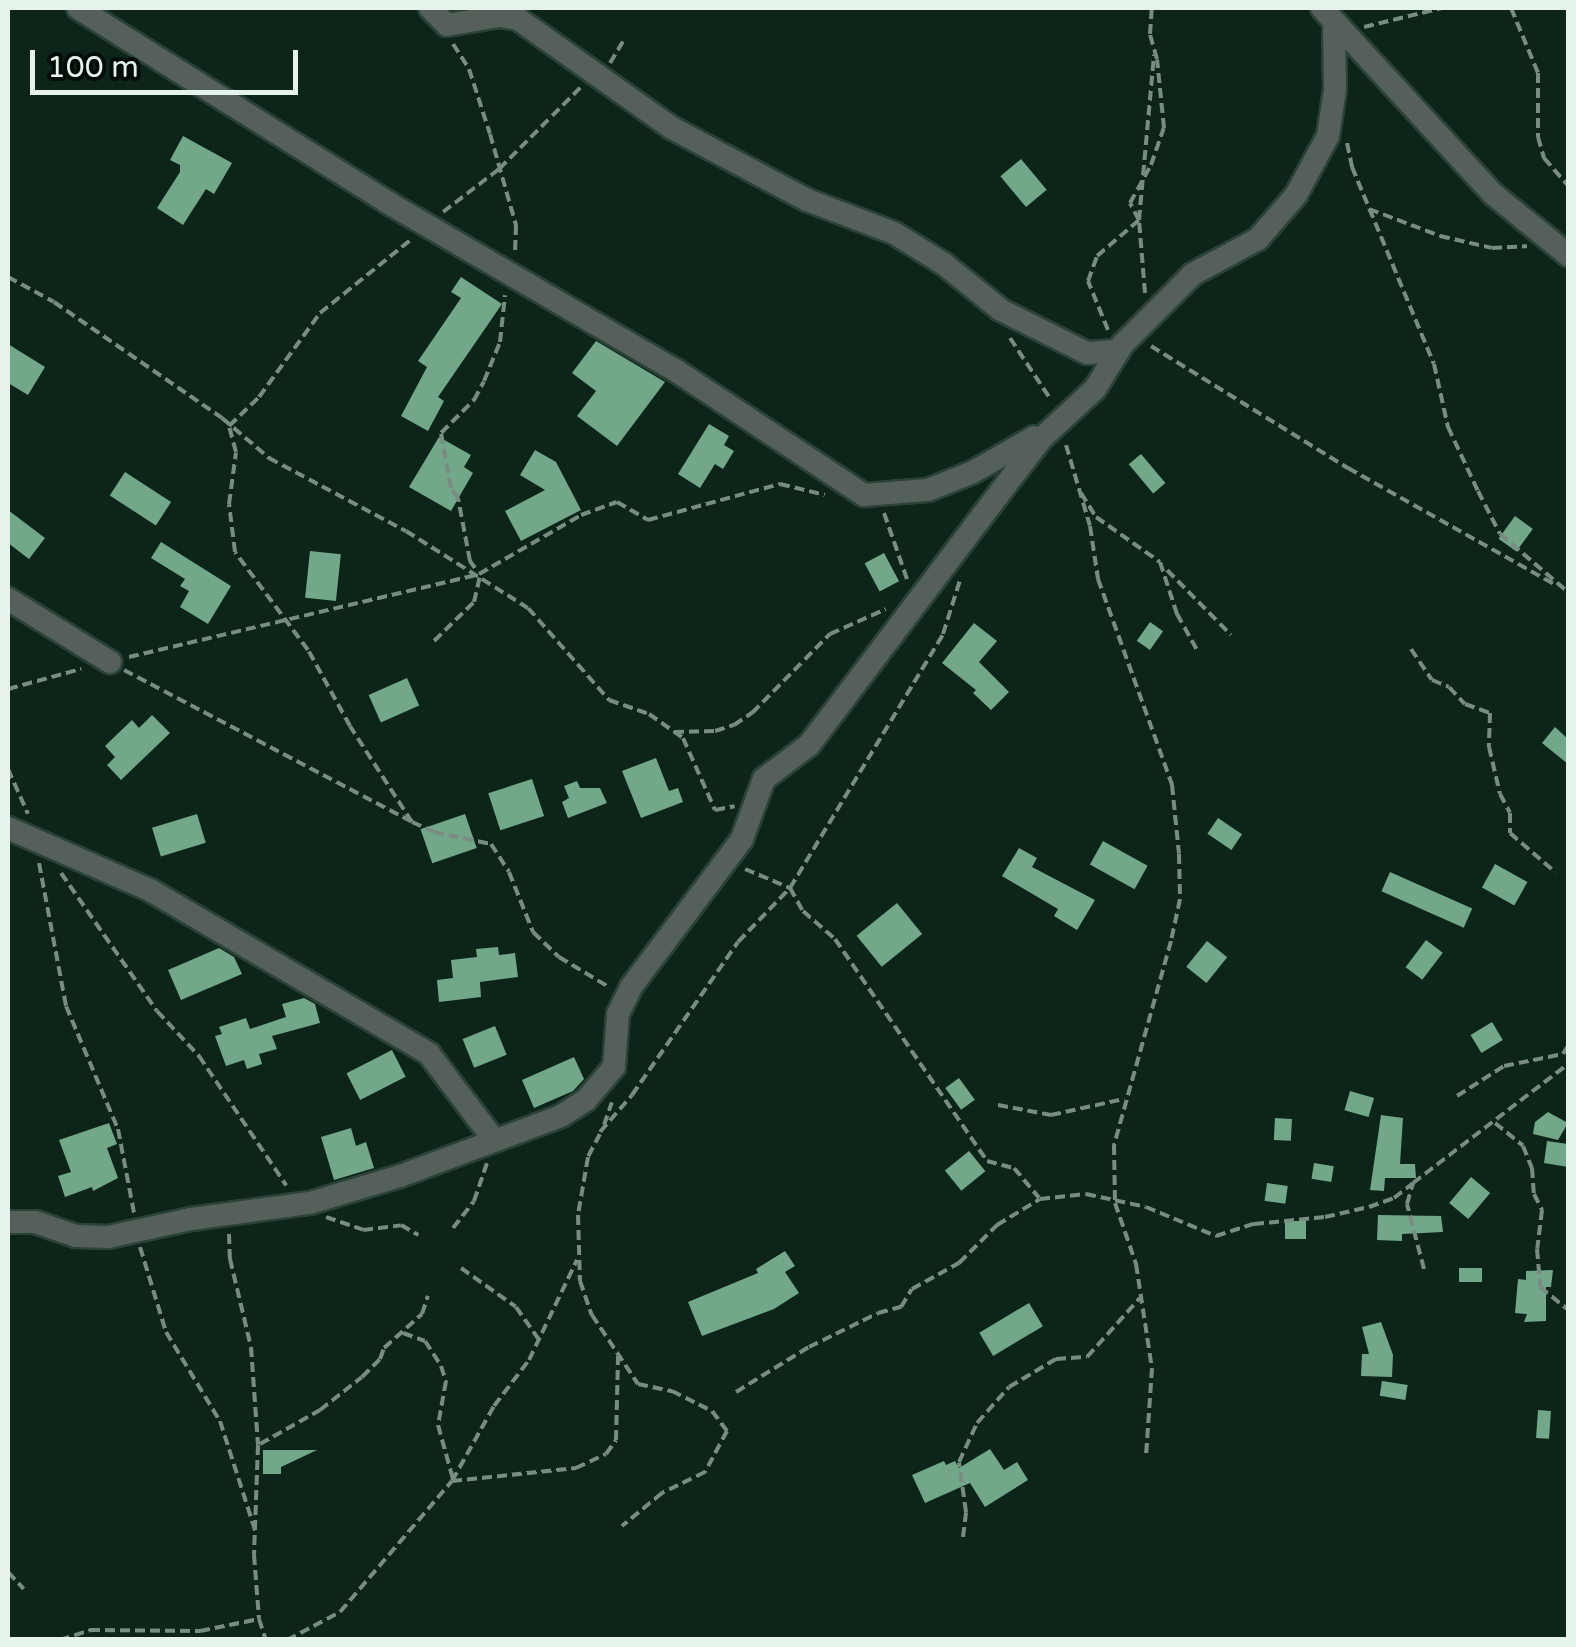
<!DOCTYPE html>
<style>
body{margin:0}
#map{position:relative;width:1576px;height:1647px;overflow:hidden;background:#0d2519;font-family:"Varela Round",sans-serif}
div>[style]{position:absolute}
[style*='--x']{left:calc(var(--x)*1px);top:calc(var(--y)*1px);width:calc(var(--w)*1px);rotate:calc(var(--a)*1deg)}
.stream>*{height:5px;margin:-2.5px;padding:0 2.5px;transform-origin:2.5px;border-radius:2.5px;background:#2e6148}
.building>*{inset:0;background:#72a78a;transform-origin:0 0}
.path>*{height:4px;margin-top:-2px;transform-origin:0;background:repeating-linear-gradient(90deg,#798c81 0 10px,transparent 0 15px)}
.roads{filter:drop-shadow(2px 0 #2b4236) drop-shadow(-2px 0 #2b4236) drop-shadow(0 2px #2b4236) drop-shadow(0 -2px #2b4236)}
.minor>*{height:22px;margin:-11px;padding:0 11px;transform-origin:11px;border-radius:11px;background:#546059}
span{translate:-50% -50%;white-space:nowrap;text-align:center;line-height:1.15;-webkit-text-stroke:10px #040c07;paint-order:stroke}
.frame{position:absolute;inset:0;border:10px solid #e5f3ea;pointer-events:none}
.scale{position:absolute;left:30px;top:50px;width:268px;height:45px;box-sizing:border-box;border:5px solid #e5f3ea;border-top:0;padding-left:12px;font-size:30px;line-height:35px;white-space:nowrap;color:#e5f3ea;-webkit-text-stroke:8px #040c07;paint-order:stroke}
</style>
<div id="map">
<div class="stream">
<div style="--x:1232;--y:1640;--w:46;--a:0"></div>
<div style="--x:1374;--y:1640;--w:35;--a:0"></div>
</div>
<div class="building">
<div style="clip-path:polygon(183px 136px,232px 163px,214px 194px,206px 189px,183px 225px,157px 208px,180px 172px,180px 165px,170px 160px)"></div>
<div style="left:1021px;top:159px;width:40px;height:27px;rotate:50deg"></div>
<div style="clip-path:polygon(461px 277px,502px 304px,438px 397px,444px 401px,428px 431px,401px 416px,427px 367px,418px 361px,461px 298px,451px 292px)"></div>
<div style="clip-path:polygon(596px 341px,665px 382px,617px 446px,577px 416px,596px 391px,572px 373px)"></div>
<div style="clip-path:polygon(8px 344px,45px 367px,28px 395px,8px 383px)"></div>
<div style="clip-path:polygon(709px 424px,729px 436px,724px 445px,734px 451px,723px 469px,715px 464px,700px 488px,678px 474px)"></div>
<div style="clip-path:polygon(439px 437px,471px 455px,464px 467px,473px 473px,451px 511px,409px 487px)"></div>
<div style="clip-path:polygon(535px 450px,556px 462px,581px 510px,521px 541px,505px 511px,545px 490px,520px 475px)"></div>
<div style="left:1141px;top:454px;width:38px;height:16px;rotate:50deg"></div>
<div style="left:125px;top:472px;width:55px;height:28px;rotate:33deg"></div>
<div style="clip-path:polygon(8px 510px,45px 538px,29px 559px,8px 543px)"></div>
<div style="left:1515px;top:516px;width:22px;height:28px;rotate:36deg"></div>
<div style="clip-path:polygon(161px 542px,231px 586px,208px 624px,180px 607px,189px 591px,180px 586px,185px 579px,151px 558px)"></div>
<div style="left:310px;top:551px;width:31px;height:47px;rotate:6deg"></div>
<div style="left:884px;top:553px;width:32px;height:22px;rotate:62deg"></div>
<div style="left:1150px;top:622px;width:16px;height:23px;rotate:35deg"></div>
<div style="clip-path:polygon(974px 623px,997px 641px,979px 662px,1009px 692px,991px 710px,973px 693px,976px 690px,942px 663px)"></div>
<div style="left:407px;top:678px;width:30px;height:42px;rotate:66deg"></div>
<div style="clip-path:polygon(152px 715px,170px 733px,121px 780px,107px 765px,115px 757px,105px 746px,132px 720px,139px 728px)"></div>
<div style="clip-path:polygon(1555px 727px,1568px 739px,1568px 764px,1542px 743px)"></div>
<div style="clip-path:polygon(656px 758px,669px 791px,678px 788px,683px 802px,641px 818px,622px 771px)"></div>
<div style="left:532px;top:779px;width:39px;height:46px;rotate:72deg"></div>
<div style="clip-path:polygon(577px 781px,580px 788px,600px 788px,607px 803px,568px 818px,562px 802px,569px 798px,564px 786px)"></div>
<div style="left:197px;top:814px;width:30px;height:47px;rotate:73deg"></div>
<div style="left:465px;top:814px;width:36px;height:47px;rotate:71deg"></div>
<div style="left:1218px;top:818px;width:29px;height:19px;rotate:34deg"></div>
<div style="left:1103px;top:841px;width:51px;height:27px;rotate:29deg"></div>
<div style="clip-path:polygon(1019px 848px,1037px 858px,1032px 867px,1095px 900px,1077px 930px,1054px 916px,1058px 909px,1002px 876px)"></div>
<div style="left:1495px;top:864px;width:37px;height:27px;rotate:29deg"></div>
<div style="left:1390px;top:872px;width:90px;height:21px;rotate:24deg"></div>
<div style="left:897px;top:903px;width:40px;height:52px;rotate:51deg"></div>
<div style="left:1426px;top:940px;width:21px;height:34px;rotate:37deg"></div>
<div style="left:1207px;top:941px;width:26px;height:33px;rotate:39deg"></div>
<div style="clip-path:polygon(498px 947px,499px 955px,515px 953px,518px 977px,480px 982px,481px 997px,439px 1002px,437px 980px,453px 978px,451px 960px,477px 957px,476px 949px)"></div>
<div style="clip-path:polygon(219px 948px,234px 957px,242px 974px,181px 1000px,168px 970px)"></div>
<div style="clip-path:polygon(304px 998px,315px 1004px,320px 1023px,272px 1036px,277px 1049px,259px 1054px,262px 1064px,247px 1069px,244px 1060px,226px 1066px,215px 1036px,222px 1034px,219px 1027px,246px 1018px,250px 1029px,286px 1017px,282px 1004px)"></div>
<div style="left:1492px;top:1022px;width:21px;height:25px;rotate:59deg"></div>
<div style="left:495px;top:1026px;width:31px;height:35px;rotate:68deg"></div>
<div style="left:392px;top:1050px;width:30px;height:51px;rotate:63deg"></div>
<div style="clip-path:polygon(574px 1057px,584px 1079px,573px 1091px,534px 1108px,522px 1080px)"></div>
<div style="left:959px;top:1078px;width:27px;height:17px;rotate:54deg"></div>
<div style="left:1350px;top:1091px;width:25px;height:20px;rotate:16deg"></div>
<div style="clip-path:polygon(1548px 1112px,1568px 1123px,1558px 1140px,1533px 1134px,1535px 1122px)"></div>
<div style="clip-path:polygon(1381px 1115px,1403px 1118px,1400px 1164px,1415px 1164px,1416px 1178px,1385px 1178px,1384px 1191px,1370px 1190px)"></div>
<div style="left:1275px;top:1118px;width:17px;height:22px;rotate:3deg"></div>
<div style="clip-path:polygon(109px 1123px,117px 1144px,107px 1148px,118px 1178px,93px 1191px,92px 1187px,65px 1197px,58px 1176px,71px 1172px,59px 1140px)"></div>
<div style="clip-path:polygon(351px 1128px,356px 1146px,366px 1142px,374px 1168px,334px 1180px,321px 1137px)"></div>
<div style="clip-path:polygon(1547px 1141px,1568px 1144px,1568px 1167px,1544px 1163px)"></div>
<div style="left:969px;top:1151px;width:26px;height:31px;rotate:51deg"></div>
<div style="left:1314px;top:1163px;width:20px;height:16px;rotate:9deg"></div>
<div style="left:1471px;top:1177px;width:25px;height:34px;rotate:40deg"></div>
<div style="left:1267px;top:1183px;width:21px;height:18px;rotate:8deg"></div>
<div style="clip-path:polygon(1378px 1215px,1441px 1216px,1443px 1232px,1402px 1234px,1402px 1241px,1377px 1240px)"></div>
<div style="left:1285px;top:1221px;width:21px;height:18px"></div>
<div style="clip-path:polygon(785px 1251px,795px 1266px,785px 1272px,799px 1293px,774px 1309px,702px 1336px,688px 1302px,758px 1273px,756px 1269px)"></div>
<div style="left:1459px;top:1268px;width:23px;height:14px"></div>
<div style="clip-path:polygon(1553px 1270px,1551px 1287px,1546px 1287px,1546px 1321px,1524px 1322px,1527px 1314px,1515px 1313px,1518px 1279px,1526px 1280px,1526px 1271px)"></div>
<div style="left:1029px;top:1303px;width:27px;height:58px;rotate:59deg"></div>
<div style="clip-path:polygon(1381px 1322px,1393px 1355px,1392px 1377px,1361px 1376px,1362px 1354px,1369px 1354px,1362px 1327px)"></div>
<div style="left:1382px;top:1381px;width:26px;height:15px;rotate:9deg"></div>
<div style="left:1538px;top:1410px;width:13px;height:28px;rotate:4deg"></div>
<div style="clip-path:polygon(990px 1449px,1004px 1470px,1017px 1462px,1028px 1480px,985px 1507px,970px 1483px,925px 1503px,912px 1475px,944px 1461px,946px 1465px,955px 1461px,959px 1468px)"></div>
<div style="clip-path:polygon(263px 1450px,317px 1450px,281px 1467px,281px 1474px,263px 1474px)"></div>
</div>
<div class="path">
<div style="--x:1511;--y:8;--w:70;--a:67.4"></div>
<div style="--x:1538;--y:73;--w:64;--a:90"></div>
<div style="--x:1538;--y:137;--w:22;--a:74"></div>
<div style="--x:1544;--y:158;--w:37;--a:49"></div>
<div style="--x:1364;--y:27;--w:80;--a:-13.7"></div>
<div style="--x:453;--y:44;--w:30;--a:57"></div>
<div style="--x:469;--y:69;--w:68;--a:72.1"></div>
<div style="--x:490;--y:134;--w:95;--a:74.1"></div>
<div style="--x:516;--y:225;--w:27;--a:92"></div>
<div style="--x:610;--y:63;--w:26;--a:-59"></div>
<div style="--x:1347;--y:143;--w:25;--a:78"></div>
<div style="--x:1352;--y:167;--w:213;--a:67.4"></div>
<div style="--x:1434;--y:364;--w:65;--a:77.5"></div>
<div style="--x:1448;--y:427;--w:71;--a:64.9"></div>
<div style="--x:1478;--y:491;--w:48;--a:62.9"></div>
<div style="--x:1500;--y:534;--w:89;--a:40.5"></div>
<div style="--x:1369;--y:209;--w:76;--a:20.8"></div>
<div style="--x:1440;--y:236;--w:53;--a:13"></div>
<div style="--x:1492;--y:248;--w:35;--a:-3"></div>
<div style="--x:443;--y:212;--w:71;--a:-37.5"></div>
<div style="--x:499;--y:169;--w:115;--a:-45"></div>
<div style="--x:8;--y:277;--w:52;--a:28.5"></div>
<div style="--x:54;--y:302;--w:204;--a:34.6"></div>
<div style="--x:222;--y:418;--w:62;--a:40.4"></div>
<div style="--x:269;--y:458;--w:155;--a:28.1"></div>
<div style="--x:406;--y:531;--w:144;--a:32.3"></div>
<div style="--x:528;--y:608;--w:123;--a:48.6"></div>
<div style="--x:609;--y:700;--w:42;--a:19.3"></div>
<div style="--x:649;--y:714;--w:42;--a:35.2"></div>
<div style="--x:683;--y:738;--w:79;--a:66"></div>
<div style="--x:715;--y:810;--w:20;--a:-11"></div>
<div style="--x:1145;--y:293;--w:73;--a:-94.7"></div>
<div style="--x:1139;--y:220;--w:19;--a:-118"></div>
<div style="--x:1130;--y:203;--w:43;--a:-61.1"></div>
<div style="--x:1151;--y:165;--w:39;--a:-71"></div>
<div style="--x:1164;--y:128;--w:69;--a:-95.8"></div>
<div style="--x:1157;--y:59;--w:26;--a:-106"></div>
<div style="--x:1150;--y:34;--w:26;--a:-86"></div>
<div style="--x:1108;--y:330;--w:53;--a:-112.2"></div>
<div style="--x:1088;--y:281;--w:27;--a:-70"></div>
<div style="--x:1097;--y:256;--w:55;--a:-40.6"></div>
<div style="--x:1139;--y:220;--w:166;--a:-84.8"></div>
<div style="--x:1010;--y:338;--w:74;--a:56.5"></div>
<div style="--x:1151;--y:346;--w:232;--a:31.8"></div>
<div style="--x:1348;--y:468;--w:239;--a:29.4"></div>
<div style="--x:1066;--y:445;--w:84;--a:73.5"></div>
<div style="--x:1090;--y:526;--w:54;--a:81.4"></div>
<div style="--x:1098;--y:579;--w:219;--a:70.2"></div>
<div style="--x:1172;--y:785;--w:69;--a:84.2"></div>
<div style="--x:1179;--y:854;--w:45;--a:88.7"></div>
<div style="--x:1180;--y:899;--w:43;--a:102.1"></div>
<div style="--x:1171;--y:941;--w:212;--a:105.6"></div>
<div style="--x:1114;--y:1145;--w:58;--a:89"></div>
<div style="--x:1115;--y:1203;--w:65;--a:71"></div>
<div style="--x:1136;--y:1264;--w:105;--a:81.3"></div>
<div style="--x:1152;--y:1368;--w:89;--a:93.9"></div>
<div style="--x:1081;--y:493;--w:28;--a:58"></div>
<div style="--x:1096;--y:517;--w:78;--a:35.1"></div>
<div style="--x:1160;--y:562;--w:55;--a:71.9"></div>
<div style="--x:1177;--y:614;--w:41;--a:60.9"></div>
<div style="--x:884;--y:513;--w:70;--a:70.8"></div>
<div style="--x:475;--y:568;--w:9;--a:-126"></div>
<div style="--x:470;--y:561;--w:64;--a:-100.8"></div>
<div style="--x:458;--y:498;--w:12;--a:-125"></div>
<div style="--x:451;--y:488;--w:56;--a:-100.3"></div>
<div style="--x:441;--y:433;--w:47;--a:-45"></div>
<div style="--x:474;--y:400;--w:21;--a:-62"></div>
<div style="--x:484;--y:381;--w:42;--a:-67.7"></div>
<div style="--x:500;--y:342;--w:47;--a:-83.9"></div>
<div style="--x:1167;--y:570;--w:91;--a:45.4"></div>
<div style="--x:434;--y:641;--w:56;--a:-44.3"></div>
<div style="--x:474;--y:602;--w:26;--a:-77"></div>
<div style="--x:1411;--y:649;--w:37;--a:56"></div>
<div style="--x:1432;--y:680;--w:18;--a:22"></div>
<div style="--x:1449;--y:687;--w:23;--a:47"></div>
<div style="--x:1465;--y:704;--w:27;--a:20"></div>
<div style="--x:1490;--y:713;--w:34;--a:92"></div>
<div style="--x:1489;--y:747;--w:48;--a:76.8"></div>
<div style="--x:1500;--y:794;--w:21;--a:62"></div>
<div style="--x:1510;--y:813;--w:20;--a:90"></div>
<div style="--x:1510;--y:833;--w:60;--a:40.9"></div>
<div style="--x:129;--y:657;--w:360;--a:-13.3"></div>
<div style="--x:479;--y:574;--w:118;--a:-30"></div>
<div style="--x:581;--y:515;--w:38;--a:-20"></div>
<div style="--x:617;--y:502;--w:36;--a:30"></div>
<div style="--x:648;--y:520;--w:137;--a:-15.3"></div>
<div style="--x:780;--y:484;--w:46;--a:13.7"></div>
<div style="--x:124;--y:670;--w:326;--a:27.8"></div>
<div style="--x:412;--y:822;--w:24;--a:24"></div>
<div style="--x:434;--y:832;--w:58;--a:11.9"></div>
<div style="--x:491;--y:844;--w:33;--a:57"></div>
<div style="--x:509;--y:872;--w:65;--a:68.2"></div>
<div style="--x:533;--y:932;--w:36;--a:44"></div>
<div style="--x:559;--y:957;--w:58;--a:31"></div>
<div style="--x:8;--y:689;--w:76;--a:-15.3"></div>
<div style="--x:674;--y:732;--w:41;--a:-1.4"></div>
<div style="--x:715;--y:731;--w:20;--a:-18"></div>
<div style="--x:734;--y:725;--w:22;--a:-34"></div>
<div style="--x:752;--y:713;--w:111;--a:-45.4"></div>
<div style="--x:830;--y:634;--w:61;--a:-24.1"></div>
<div style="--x:8;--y:769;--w:49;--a:66"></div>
<div style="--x:412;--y:822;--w:114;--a:-122.9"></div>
<div style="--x:350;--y:726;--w:87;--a:-118.9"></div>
<div style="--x:308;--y:650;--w:122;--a:-126.7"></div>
<div style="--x:235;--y:552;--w:48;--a:-97.1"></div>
<div style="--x:229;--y:504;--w:52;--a:-82.3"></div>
<div style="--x:236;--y:452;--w:27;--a:-105"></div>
<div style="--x:229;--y:426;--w:42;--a:-44"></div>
<div style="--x:259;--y:397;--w:104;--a:-54"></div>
<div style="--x:320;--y:313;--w:119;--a:-38.9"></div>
<div style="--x:39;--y:863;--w:146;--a:79.3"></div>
<div style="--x:66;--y:1006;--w:134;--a:67.1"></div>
<div style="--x:118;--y:1129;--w:86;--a:79.2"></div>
<div style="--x:745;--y:869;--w:49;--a:22.9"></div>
<div style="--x:790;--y:888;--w:26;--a:61"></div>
<div style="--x:803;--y:911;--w:43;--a:41.2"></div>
<div style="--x:835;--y:939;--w:269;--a:55.6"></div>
<div style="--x:987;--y:1161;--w:28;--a:15"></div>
<div style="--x:1014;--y:1168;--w:39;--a:50"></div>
<div style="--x:61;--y:873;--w:168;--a:55.2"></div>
<div style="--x:157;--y:1011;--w:62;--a:47"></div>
<div style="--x:199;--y:1056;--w:156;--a:56"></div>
<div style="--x:1457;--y:1096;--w:56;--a:-32.6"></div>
<div style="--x:1504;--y:1066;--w:60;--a:-11.5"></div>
<div style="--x:1563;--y:1054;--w:9;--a:-58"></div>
<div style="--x:998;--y:1105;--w:54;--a:10.7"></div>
<div style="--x:1051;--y:1115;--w:75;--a:-12.4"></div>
<div style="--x:1495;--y:1123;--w:36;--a:39"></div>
<div style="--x:1523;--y:1146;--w:24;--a:68"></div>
<div style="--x:1532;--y:1168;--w:26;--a:86"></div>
<div style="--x:1534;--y:1194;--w:18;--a:63"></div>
<div style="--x:1542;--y:1210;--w:39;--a:97"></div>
<div style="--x:1537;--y:1249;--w:38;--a:85"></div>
<div style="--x:1540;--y:1287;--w:36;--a:39"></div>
<div style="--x:604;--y:1125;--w:24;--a:-71"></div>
<div style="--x:600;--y:1132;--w:49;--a:-49.1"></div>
<div style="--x:632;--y:1095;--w:186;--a:-55.3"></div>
<div style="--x:738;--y:942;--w:75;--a:-46.1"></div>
<div style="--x:790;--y:888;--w:297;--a:-58.9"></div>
<div style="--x:943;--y:634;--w:60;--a:-72.5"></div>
<div style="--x:600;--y:1134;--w:26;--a:118"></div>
<div style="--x:588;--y:1157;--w:59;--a:99.8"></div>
<div style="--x:578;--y:1215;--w:66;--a:88.3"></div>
<div style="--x:580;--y:1281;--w:36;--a:71"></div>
<div style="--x:592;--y:1315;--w:83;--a:56.3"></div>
<div style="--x:638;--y:1384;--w:35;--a:12"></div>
<div style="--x:672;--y:1391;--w:45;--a:26.6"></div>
<div style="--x:712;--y:1411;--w:25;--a:53"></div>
<div style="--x:727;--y:1431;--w:47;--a:118.2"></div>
<div style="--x:705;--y:1472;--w:48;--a:154"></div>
<div style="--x:662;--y:1493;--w:52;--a:140.5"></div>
<div style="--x:326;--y:1217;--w:39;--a:19"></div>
<div style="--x:363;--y:1230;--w:38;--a:-7"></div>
<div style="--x:401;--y:1225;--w:20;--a:30"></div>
<div style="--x:453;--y:1228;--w:34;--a:-52"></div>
<div style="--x:474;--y:1201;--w:40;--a:-71.1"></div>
<div style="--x:229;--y:1234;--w:25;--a:88"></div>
<div style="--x:230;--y:1259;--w:90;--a:76.6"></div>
<div style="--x:251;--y:1347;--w:98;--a:85.9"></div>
<div style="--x:258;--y:1445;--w:110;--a:92.1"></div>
<div style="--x:254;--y:1555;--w:64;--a:85.5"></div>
<div style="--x:259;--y:1619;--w:22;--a:72"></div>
<div style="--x:140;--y:1247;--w:89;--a:73"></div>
<div style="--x:166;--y:1332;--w:104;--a:58.8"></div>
<div style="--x:220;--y:1421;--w:118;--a:72.2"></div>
<div style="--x:461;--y:1268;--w:67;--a:35.3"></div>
<div style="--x:516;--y:1307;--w:42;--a:54.8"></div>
<div style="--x:1424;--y:1269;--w:67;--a:-104.7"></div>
<div style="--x:1407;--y:1204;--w:22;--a:-74"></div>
<div style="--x:1413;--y:1183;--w:195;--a:-37.5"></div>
<div style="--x:403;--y:1333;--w:23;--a:20"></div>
<div style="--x:425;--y:1341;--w:30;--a:57"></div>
<div style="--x:441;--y:1366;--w:16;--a:72"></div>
<div style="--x:446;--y:1381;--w:45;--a:100.3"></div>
<div style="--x:438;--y:1425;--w:56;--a:74.5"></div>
<div style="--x:736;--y:1392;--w:86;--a:-31.7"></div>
<div style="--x:809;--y:1347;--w:77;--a:-26.2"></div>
<div style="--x:878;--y:1313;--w:24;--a:-15"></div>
<div style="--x:901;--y:1307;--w:21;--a:-59"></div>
<div style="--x:912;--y:1289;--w:54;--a:-29"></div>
<div style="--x:959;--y:1263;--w:54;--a:-45"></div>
<div style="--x:997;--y:1225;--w:50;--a:-31.2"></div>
<div style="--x:1040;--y:1199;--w:46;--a:-6.2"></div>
<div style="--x:1086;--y:1194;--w:61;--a:12.2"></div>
<div style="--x:1146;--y:1207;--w:76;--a:22.5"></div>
<div style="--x:1216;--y:1236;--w:40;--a:-18"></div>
<div style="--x:1254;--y:1224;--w:71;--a:-5.6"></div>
<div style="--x:1325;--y:1217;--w:45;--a:-12.8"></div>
<div style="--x:1369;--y:1207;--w:27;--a:-20"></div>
<div style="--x:1394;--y:1198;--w:24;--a:-38"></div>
<div style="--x:260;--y:1444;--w:69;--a:-29.5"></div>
<div style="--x:320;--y:1410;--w:53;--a:-38.2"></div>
<div style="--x:362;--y:1377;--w:25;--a:-45"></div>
<div style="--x:380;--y:1359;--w:12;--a:-70"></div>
<div style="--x:384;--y:1348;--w:51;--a:-41.8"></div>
<div style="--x:422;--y:1314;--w:19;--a:-72"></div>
<div style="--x:452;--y:1481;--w:86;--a:-60.8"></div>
<div style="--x:494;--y:1406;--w:58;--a:-52.7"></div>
<div style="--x:529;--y:1360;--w:111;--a:-64.4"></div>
<div style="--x:963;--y:1537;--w:25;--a:-83"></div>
<div style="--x:966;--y:1512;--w:50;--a:-98"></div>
<div style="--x:959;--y:1462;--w:43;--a:-65.2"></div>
<div style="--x:977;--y:1423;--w:48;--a:-48.4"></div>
<div style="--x:1009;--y:1387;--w:55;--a:-30.8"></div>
<div style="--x:1056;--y:1359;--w:31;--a:-4"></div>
<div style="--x:1087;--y:1357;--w:79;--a:-48.1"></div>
<div style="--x:8;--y:1572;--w:23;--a:47"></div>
<div style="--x:60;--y:1640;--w:32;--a:-18"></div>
<div style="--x:90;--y:1630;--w:110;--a:0.5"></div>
<div style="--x:200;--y:1631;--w:60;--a:-11.5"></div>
<div style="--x:287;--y:1640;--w:60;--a:-27.8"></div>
<div style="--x:340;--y:1612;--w:172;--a:-49.5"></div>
<div style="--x:452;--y:1481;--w:125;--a:-6"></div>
<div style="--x:576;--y:1468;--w:33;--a:-25"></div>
<div style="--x:606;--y:1454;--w:17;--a:-54"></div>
<div style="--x:616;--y:1440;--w:84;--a:-88.6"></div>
</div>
<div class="roads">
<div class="minor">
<div style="--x:78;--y:8;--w:365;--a:32.1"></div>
<div style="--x:387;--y:202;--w:333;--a:30.3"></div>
<div style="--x:675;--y:370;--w:227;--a:33.5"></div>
<div style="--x:864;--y:495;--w:64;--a:-4.5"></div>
<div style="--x:928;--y:490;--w:48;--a:-21.8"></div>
<div style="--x:973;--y:472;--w:70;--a:-29.8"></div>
<div style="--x:430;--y:8;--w:24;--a:45"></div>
<div style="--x:447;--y:25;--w:53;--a:-9.8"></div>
<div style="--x:499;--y:16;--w:19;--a:9"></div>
<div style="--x:518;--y:19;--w:189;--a:35.3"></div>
<div style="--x:672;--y:128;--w:153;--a:28.1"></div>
<div style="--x:807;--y:200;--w:93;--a:20.8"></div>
<div style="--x:894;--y:233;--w:59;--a:31.8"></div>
<div style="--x:944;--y:264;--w:73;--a:38.9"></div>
<div style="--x:1001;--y:310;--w:96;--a:26.6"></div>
<div style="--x:1087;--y:353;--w:32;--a:-4"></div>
<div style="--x:1322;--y:8;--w:253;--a:47.4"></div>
<div style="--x:1493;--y:194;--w:97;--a:39.1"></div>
<div style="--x:8;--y:599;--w:120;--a:31.7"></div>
<div style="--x:8;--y:828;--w:155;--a:23.6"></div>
<div style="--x:150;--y:890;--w:324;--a:30.4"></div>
<div style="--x:429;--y:1054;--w:108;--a:52.9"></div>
<div style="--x:8;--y:1222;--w:27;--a:0"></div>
<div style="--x:35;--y:1222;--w:43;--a:18.9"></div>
<div style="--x:76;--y:1236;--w:32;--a:2"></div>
<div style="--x:108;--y:1237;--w:85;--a:-12.2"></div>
<div style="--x:191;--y:1219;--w:120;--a:-7.7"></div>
<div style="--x:310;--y:1203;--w:94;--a:-16.7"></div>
<div style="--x:400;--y:1176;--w:172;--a:-20.4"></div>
<div style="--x:561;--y:1116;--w:30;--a:-33"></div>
<div style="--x:586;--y:1100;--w:43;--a:-49.7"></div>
<div style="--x:614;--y:1067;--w:53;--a:-85.7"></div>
<div style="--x:618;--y:1014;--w:30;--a:-64"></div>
<div style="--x:631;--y:987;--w:185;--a:-53.1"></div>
<div style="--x:742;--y:839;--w:64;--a:-69.9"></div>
<div style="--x:764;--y:779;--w:56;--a:-37.1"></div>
<div style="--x:809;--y:745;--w:341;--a:-52.9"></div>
<div style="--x:1015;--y:473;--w:44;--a:-52.4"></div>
<div style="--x:1042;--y:438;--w:72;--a:-42.8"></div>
<div style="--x:1095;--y:389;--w:52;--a:-58.5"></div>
<div style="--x:1122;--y:345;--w:100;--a:-45"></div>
<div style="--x:1193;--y:274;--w:74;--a:-28.3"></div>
<div style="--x:1258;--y:239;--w:58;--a:-49.2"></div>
<div style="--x:1296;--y:195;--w:67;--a:-61.5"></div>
<div style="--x:1328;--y:136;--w:48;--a:-81.5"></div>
<div style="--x:1335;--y:89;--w:67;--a:-90.9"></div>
</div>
</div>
<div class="frame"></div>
<div class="scale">100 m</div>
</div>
